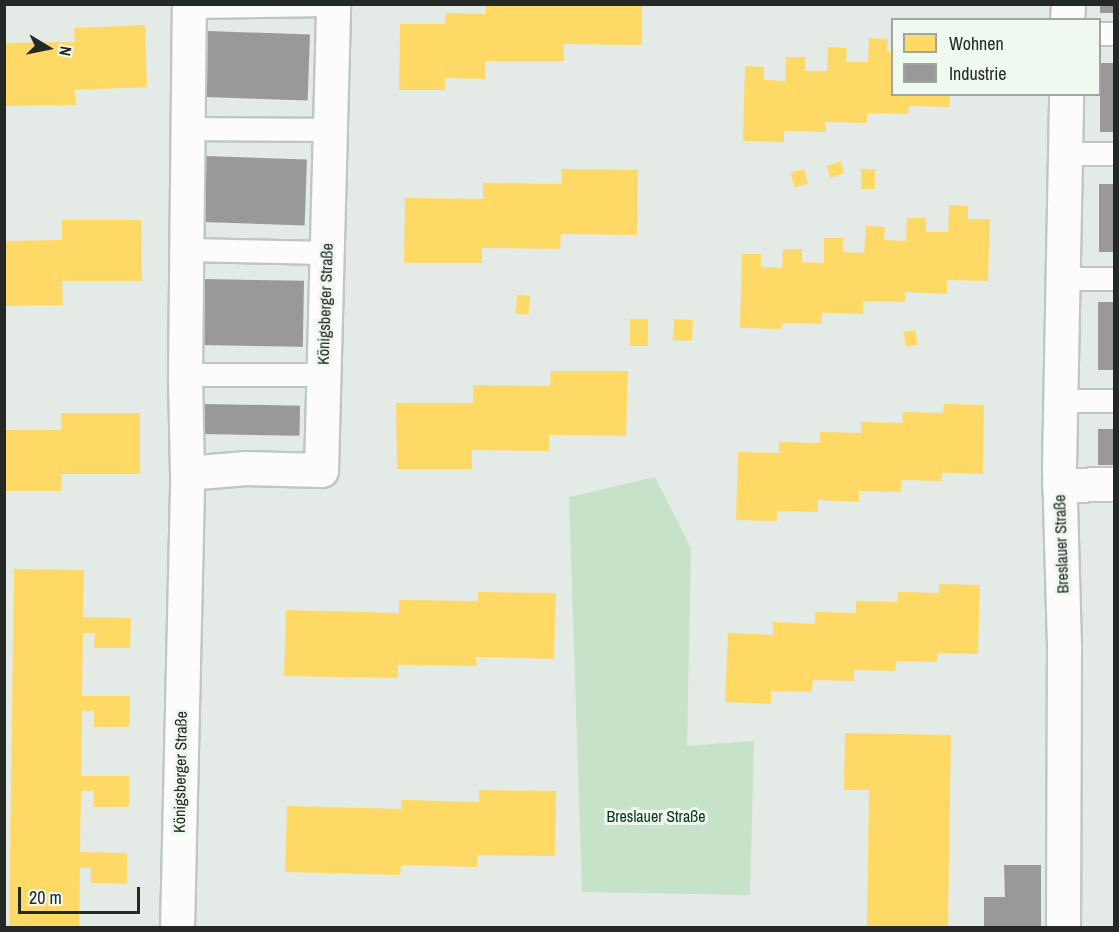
<!DOCTYPE html>
<meta charset="utf-8">
<style>
body{margin:0}
#map{position:relative;width:1119px;height:932px;overflow:hidden;background:#e4eae5;font-family:"Archivo Narrow",sans-serif}
div>[style]{position:absolute}
[style*='--x']{left:calc(var(--x)*1px);top:calc(var(--y)*1px);width:calc(var(--w)*1px);rotate:calc(var(--a)*1deg)}
.green>*{inset:0;background:#c6e3ca}
.homes>*{inset:0;background:#ffd966;transform-origin:0 0}
.industry>*{inset:0;background:#999;transform-origin:0 0}
.roads{filter:drop-shadow(2px 0 #c1c6c2) drop-shadow(-2px 0 #c1c6c2) drop-shadow(0 2px #c1c6c2) drop-shadow(0 -2px #c1c6c2)}
.service>*{height:22px;margin:-11px;padding:0 11px;transform-origin:11px;border-radius:11px;background:#fbfcfb}
.minor>*{height:33px;margin:-16.5px;padding:0 16.5px;transform-origin:16.5px;border-radius:16.5px;background:#fbfcfb}
span{translate:-50% -50%;white-space:nowrap;text-align:center;line-height:1.15;-webkit-text-stroke:6px #eff9f0;paint-order:stroke}
.street-label{font-size:16px;color:#252926}
.park-label{font-size:16px;color:#053614}
.frame{position:absolute;inset:0;border:6px solid #252926;pointer-events:none}
.legend{position:absolute;left:891px;top:18px;width:210px;height:78px;box-sizing:border-box;background:#eff9f0;border:2px solid #9ea69f;margin:0;padding:8px 10px;list-style:none;font-size:18px;color:#252926}
.legend li{display:flex;align-items:center;gap:12px;height:30px}
.legend b{width:30px;border:2px solid #9ea69f}
.north{position:absolute;left:18px;top:18px;width:60px;height:60px;-webkit-text-stroke:4px #eff9f0;paint-order:stroke;rotate:100deg;font-size:16px;font-weight:700;line-height:24px;text-align:center;color:#252926}
.north::after{content:'';display:block;margin:auto;width:21px;height:27px;background:#252926;clip-path:polygon(50% 0,100% 100%,50% 72%,0 100%)}
.scale{position:absolute;left:18px;top:887px;width:122px;height:27px;box-sizing:border-box;border:3px solid #252926;border-top:0;padding-left:8px;font-size:18px;line-height:21px;white-space:nowrap;color:#252926;-webkit-text-stroke:4px #eff9f0;paint-order:stroke}
</style>
<div id="map">
<div class="green">
<div style="clip-path:polygon(655px 477px,691px 548px,687px 746px,754px 741px,750px 895px,582px 892px,569px 497px)"></div>
</div>
<div class="homes">
<div style="clip-path:polygon(486px 4px,642px 4px,642px 45px,564px 44px,564px 61px,485px 61px,485px 79px,445px 78px,445px 90px,399px 90px,400px 24px,445px 24px,446px 13px,486px 14px)"></div>
<div style="clip-path:polygon(145px 25px,147px 87px,75px 90px,76px 105px,4px 106px,4px 43px,75px 42px,74px 28px)"></div>
<div style="clip-path:polygon(869px 38px,888px 39px,887px 52px,892px 52px,892px 94px,950px 94px,950px 107px,909px 106px,908px 114px,867px 113px,867px 123px,825px 122px,826px 132px,784px 131px,784px 142px,743px 141px,745px 66px,764px 67px,764px 80px,785px 81px,786px 57px,805px 57px,805px 71px,827px 71px,828px 47px,847px 48px,846px 62px,868px 62px)"></div>
<div style="clip-path:polygon(841px 161px,844px 173px,830px 178px,827px 166px)"></div>
<div style="clip-path:polygon(561px 169px,638px 170px,637px 235px,561px 234px,560px 249px,482px 248px,482px 263px,404px 263px,405px 198px,483px 199px,483px 183px,562px 184px)"></div>
<div style="left:804px;top:169px;width:15px;height:14px;rotate:74deg"></div>
<div style="left:861px;top:169px;width:14px;height:20px"></div>
<div style="clip-path:polygon(949px 205px,968px 206px,968px 219px,990px 219px,988px 281px,947px 280px,947px 294px,905px 292px,905px 302px,863px 301px,863px 314px,822px 313px,822px 324px,782px 323px,781px 329px,740px 328px,742px 254px,761px 254px,761px 267px,782px 268px,783px 249px,802px 249px,802px 262px,824px 263px,824px 238px,843px 238px,843px 252px,864px 253px,866px 226px,885px 227px,884px 240px,906px 241px,907px 218px,926px 218px,926px 232px,948px 232px)"></div>
<div style="clip-path:polygon(62px 220px,141px 220px,142px 281px,62px 281px,63px 305px,4px 306px,4px 241px,62px 240px)"></div>
<div style="left:517px;top:295px;width:13px;height:19px;rotate:4deg"></div>
<div style="left:630px;top:319px;width:18px;height:27px"></div>
<div style="left:674px;top:319px;width:19px;height:21px;rotate:3deg"></div>
<div style="left:915px;top:330px;width:15px;height:12px;rotate:79deg"></div>
<div style="clip-path:polygon(551px 371px,628px 371px,626px 436px,549px 435px,549px 451px,472px 450px,472px 469px,397px 469px,396px 403px,473px 403px,473px 385px,550px 386px)"></div>
<div style="clip-path:polygon(944px 404px,984px 405px,983px 474px,942px 473px,942px 481px,901px 480px,901px 492px,859px 491px,859px 502px,818px 500px,818px 512px,777px 511px,777px 521px,736px 520px,738px 452px,779px 453px,779px 442px,820px 443px,820px 432px,861px 433px,861px 422px,902px 423px,903px 412px,943px 413px)"></div>
<div style="clip-path:polygon(61px 413px,140px 413px,140px 474px,62px 474px,61px 491px,4px 491px,4px 430px,61px 430px)"></div>
<div style="clip-path:polygon(14px 569px,84px 570px,83px 617px,131px 618px,130px 648px,94px 648px,95px 633px,83px 633px,82px 696px,130px 696px,129px 727px,94px 727px,94px 711px,82px 711px,81px 776px,129px 776px,129px 807px,93px 807px,94px 791px,81px 791px,80px 852px,127px 853px,127px 884px,91px 883px,91px 868px,80px 868px,79px 928px,9px 928px)"></div>
<div style="clip-path:polygon(939px 584px,980px 585px,978px 654px,937px 653px,937px 662px,896px 661px,895px 671px,854px 670px,854px 681px,813px 680px,812px 692px,771px 691px,771px 704px,725px 702px,728px 633px,773px 635px,773px 622px,815px 624px,815px 612px,856px 613px,856px 601px,897px 602px,898px 592px,939px 593px)"></div>
<div style="clip-path:polygon(478px 592px,556px 593px,554px 659px,476px 657px,477px 666px,398px 665px,398px 678px,284px 676px,286px 610px,399px 613px,399px 600px,478px 601px)"></div>
<div style="clip-path:polygon(845px 733px,951px 735px,948px 928px,867px 928px,869px 790px,844px 790px)"></div>
<div style="clip-path:polygon(479px 790px,556px 791px,555px 856px,478px 855px,477px 867px,401px 865px,400px 875px,285px 872px,287px 806px,401px 809px,402px 800px,479px 802px)"></div>
</div>
<div class="industry">
<div style="left:1100px;top:4px;width:14px;height:9px"></div>
<div style="left:208px;top:31px;width:102px;height:66px;rotate:2deg"></div>
<div style="left:1100px;top:63px;width:14px;height:69px"></div>
<div style="left:205px;top:156px;width:102px;height:66px;rotate:2deg"></div>
<div style="left:1099px;top:184px;width:15px;height:68px"></div>
<div style="left:202px;top:279px;width:102px;height:66px;rotate:1deg"></div>
<div style="left:1098px;top:302px;width:16px;height:68px"></div>
<div style="left:204px;top:404px;width:96px;height:30px;rotate:1deg"></div>
<div style="left:1098px;top:429px;width:16px;height:36px"></div>
<div style="clip-path:polygon(1004px 865px,1041px 865px,1041px 928px,984px 928px,984px 897px,1005px 897px)"></div>
</div>
<div class="roads">
<div class="service">
<div style="--x:189;--y:7;--w:144;--a:-0.8"></div>
<div style="--x:1100;--y:34;--w:14;--a:0"></div>
<div style="--x:189;--y:129;--w:141;--a:0.4"></div>
<div style="--x:1067;--y:154;--w:47;--a:0"></div>
<div style="--x:187;--y:250;--w:140;--a:1.2"></div>
<div style="--x:1063;--y:279;--w:51;--a:0"></div>
<div style="--x:185;--y:375;--w:138;--a:0"></div>
<div style="--x:1062;--y:401;--w:52;--a:0"></div>
</div>
<div class="minor">
<div style="--x:1067;--y:20;--w:16;--a:-86"></div>
<div style="--x:187;--y:473;--w:59;--a:-4.8"></div>
<div style="--x:246;--y:468;--w:75;--a:1.5"></div>
<div style="--x:321;--y:470;--w:466;--a:-88.5"></div>
<div style="--x:1059;--y:485;--w:55;--a:-1"></div>
<div style="--x:177;--y:928;--w:455;--a:-88.7"></div>
<div style="--x:187;--y:473;--w:98;--a:-91.2"></div>
<div style="--x:185;--y:375;--w:371;--a:-89.4"></div>
<div style="--x:1063;--y:928;--w:282;--a:-89.8"></div>
<div style="--x:1064;--y:646;--w:179;--a:-91.6"></div>
<div style="--x:1059;--y:467;--w:373;--a:-88.9"></div>
</div>
</div>
<div class="street-label">
<span style="left:325px;top:304px;rotate:-88deg">Königsberger Straße</span>
<span style="left:1061px;top:544px;rotate:-92deg">Breslauer Straße</span>
<span style="left:180px;top:772px;rotate:-89deg">Königsberger Straße</span>
</div>
<div class="park-label">
<span style="left:656px;top:816px">Breslauer Straße</span>
</div>
<div class="frame"></div>
<ul class="legend">
<li><b style="height:16px;background:#ffd966"></b>Wohnen</li>
<li><b style="height:16px;background:#999"></b>Industrie</li>
</ul>
<div class="north">N</div>
<div class="scale">20 m</div>
</div>
